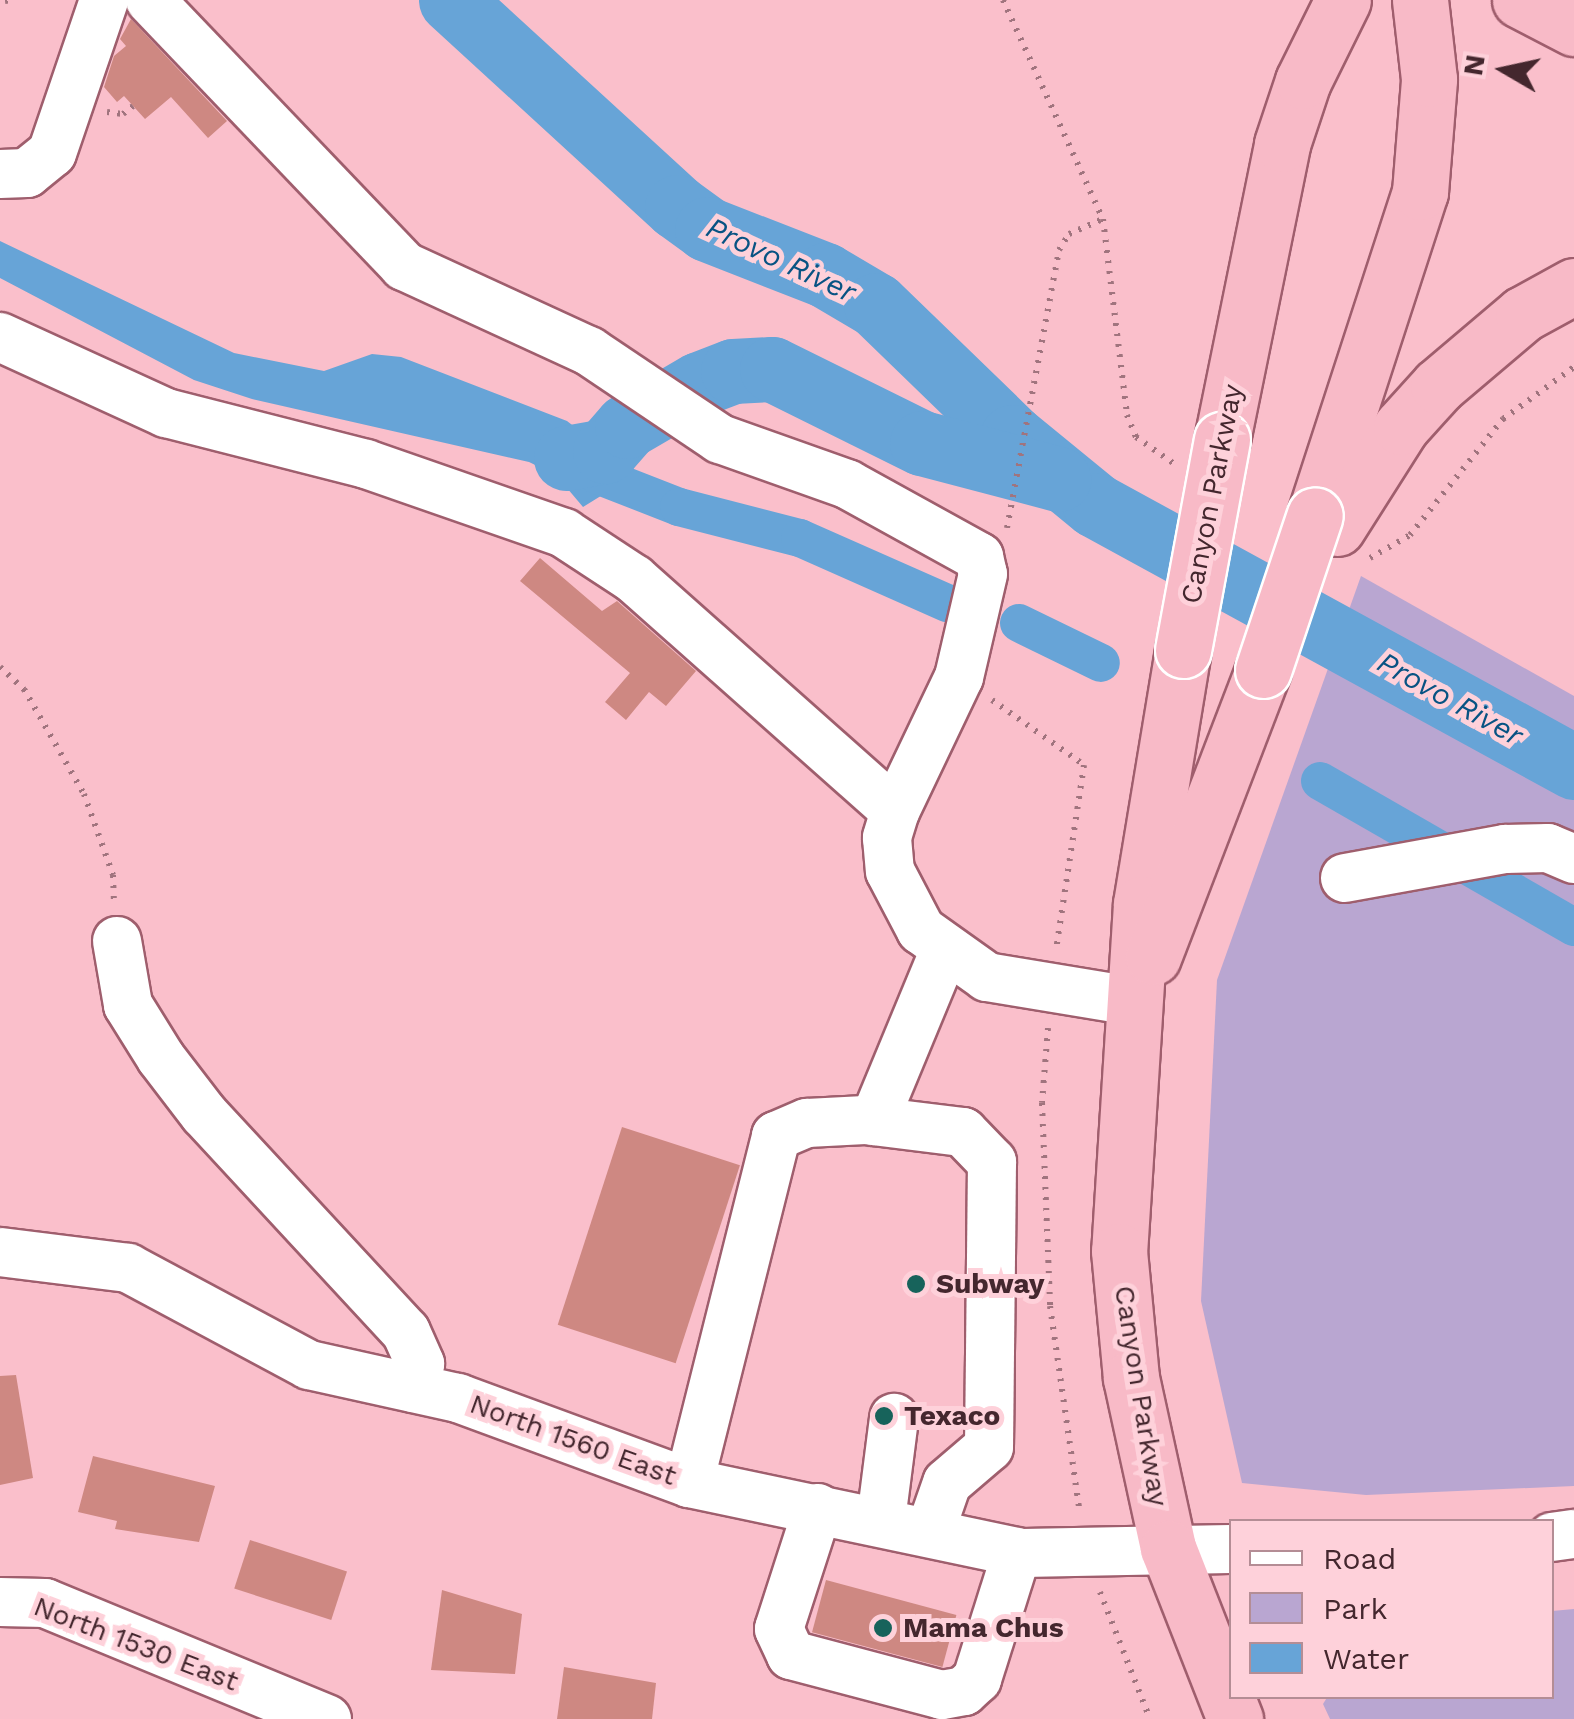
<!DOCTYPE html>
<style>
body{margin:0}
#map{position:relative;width:1574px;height:1719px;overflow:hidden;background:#fabfcb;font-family:"Work Sans",sans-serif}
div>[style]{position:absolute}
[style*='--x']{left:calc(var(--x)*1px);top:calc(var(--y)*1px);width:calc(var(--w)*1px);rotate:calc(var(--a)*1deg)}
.green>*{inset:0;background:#b9a6d1}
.water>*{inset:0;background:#67a4d7}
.canal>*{height:38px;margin:-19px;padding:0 19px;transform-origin:19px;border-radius:19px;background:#67a4d7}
.river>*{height:65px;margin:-32.5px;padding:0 32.5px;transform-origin:32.5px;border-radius:32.5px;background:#67a4d7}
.building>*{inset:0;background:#ce8882;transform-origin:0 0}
.path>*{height:6px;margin-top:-3px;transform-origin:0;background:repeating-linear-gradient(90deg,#a0747e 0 2.5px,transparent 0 10.5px)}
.roads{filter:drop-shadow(2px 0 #9f5e6d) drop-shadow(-2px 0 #9f5e6d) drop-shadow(0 2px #9f5e6d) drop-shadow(0 -2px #9f5e6d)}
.minor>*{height:48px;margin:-24px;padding:0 24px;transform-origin:24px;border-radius:24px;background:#fff}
.highway>*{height:55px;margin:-27.5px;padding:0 27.5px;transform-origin:27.5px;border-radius:27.5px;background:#f8bac7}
.bridges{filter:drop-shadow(2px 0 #fff) drop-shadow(-2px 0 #fff) drop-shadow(0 2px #fff) drop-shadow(0 -2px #fff)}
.highway-bridge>*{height:55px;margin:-27.5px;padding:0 27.5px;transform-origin:27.5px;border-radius:27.5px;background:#f8bac7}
.dots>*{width:28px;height:28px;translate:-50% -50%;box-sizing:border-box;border:5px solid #fed1da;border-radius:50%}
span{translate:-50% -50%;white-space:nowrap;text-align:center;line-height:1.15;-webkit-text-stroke:10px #fed1da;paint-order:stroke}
.street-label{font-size:28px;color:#44272e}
.poi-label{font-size:28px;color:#44272e;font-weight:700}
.left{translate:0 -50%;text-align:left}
.water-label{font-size:30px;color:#085383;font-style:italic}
.legend{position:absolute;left:1229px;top:1519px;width:325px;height:180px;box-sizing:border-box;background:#fed1da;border:2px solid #b48d95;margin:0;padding:12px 18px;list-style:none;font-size:30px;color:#44272e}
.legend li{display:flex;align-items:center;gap:20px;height:50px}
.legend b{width:50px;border:2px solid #b48d95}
.north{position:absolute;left:1454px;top:20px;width:100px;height:100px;-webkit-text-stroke:8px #fed1da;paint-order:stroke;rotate:279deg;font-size:28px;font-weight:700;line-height:40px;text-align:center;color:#44272e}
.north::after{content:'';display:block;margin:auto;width:35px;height:45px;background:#44272e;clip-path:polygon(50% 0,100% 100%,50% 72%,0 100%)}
</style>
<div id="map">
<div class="green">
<div style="clip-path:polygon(1361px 576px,1574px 696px,1574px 1486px,1366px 1495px,1242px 1483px,1201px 1301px,1217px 980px)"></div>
<div style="clip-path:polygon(1574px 1609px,1574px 1719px,1330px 1719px,1323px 1704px,1328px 1696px,1552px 1696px,1552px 1611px)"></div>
</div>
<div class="water">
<div style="clip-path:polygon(0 241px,234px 353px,324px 371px,372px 354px,401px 357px,567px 421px,637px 476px,635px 483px,643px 486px,639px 505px,604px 494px,583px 507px,556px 475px,529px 462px,252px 399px,194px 380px,0 278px)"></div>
</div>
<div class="canal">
<div style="--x:597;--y:475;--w:88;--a:21.3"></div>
<div style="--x:679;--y:507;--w:125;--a:14.4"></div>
<div style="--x:800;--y:538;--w:161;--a:23.9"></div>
<div style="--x:1019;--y:623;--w:91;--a:26"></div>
<div style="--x:1320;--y:781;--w:293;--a:29.9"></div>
</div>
<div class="river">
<div style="--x:451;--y:0;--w:306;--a:42.5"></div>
<div style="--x:677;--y:207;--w:37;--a:36"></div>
<div style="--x:707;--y:229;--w:127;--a:21.3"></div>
<div style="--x:825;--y:275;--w:59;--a:30.5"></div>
<div style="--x:876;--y:305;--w:190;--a:44.1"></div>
<div style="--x:1012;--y:437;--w:107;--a:39.3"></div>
<div style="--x:1095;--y:505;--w:546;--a:28.68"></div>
<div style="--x:566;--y:458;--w:40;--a:-10"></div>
<div style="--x:605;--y:451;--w:33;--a:-49"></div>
<div style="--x:627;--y:426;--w:83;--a:-30.3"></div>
<div style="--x:699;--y:384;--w:36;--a:-21"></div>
<div style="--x:733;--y:371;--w:39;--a:-3"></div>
<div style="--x:772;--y:369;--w:167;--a:26.3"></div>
<div style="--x:922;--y:443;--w:141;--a:14.8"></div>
</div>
<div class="building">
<div style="clip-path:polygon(131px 19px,227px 121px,208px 138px,171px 97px,145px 119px,124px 96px,117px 102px,104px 87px,114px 56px,126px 46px,120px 39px)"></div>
<div style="clip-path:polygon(540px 558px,602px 611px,617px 601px,696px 671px,666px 706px,649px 692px,626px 720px,605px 702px,630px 673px,520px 581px)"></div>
<div style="left:622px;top:1127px;width:124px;height:208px;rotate:18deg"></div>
<div style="clip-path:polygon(16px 1375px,33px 1478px,0 1485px,0 1376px)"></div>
<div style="clip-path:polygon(93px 1456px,215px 1486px,199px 1542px,115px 1529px,117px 1521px,78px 1512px)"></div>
<div style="left:250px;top:1540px;width:102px;height:51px;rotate:18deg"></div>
<div style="left:826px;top:1580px;width:135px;height:54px;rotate:15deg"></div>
<div style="clip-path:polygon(442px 1590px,522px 1614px,515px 1674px,431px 1670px)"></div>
<div style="clip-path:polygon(564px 1667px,656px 1683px,652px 1719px,557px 1719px)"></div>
</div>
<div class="path">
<div style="--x:1003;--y:0;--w:241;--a:65.5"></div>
<div style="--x:1103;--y:219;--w:197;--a:83"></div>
<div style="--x:1127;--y:415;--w:24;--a:68"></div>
<div style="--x:1136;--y:437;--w:45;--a:35.1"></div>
<div style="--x:5;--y:1;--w:7;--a:-8"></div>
<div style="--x:107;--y:112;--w:16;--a:7"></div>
<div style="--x:123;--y:114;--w:13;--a:-39"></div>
<div style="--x:1007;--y:528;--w:283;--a:-79.4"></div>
<div style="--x:1059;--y:250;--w:19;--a:-58"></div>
<div style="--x:1069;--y:234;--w:37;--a:-24"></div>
<div style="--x:1370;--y:558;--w:46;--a:-29.9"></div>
<div style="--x:1410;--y:535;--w:149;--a:-51.3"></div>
<div style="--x:1503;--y:419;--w:88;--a:-36.2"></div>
<div style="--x:0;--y:667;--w:33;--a:43"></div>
<div style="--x:24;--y:689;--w:121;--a:60.3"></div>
<div style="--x:84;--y:794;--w:86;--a:70.3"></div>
<div style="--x:113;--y:875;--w:29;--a:88"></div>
<div style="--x:992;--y:700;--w:113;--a:35.2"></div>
<div style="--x:1084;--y:765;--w:188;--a:98.6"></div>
<div style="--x:1048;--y:1028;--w:75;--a:94.6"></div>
<div style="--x:1042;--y:1103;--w:203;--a:87.7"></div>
<div style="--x:1050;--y:1306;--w:209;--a:81.8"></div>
<div style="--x:1100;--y:1592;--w:136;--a:68.5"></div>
</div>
<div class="roads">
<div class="minor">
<div style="--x:150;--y:0;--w:368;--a:46.3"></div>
<div style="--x:404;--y:266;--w:204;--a:24.7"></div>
<div style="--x:589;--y:351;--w:158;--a:33.9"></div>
<div style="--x:720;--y:439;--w:135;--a:19.5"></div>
<div style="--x:847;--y:484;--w:151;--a:28.9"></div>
<div style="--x:979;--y:557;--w:17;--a:77"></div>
<div style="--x:983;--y:574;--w:106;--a:103.1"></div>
<div style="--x:959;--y:677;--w:148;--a:115.5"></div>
<div style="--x:895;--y:811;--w:28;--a:107"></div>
<div style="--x:887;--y:838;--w:33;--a:85"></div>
<div style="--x:890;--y:871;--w:67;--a:62.3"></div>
<div style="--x:921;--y:930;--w:81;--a:35.5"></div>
<div style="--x:987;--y:977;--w:147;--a:9.4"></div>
<div style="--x:0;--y:174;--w:27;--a:-2"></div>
<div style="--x:27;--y:173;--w:32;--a:-39"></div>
<div style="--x:52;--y:153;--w:162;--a:-71.2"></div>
<div style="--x:0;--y:337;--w:183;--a:24.6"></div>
<div style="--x:166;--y:413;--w:206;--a:14.3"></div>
<div style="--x:366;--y:464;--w:210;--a:19.2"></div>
<div style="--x:564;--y:533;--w:84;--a:33.3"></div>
<div style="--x:634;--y:579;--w:349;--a:41.6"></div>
<div style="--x:1345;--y:878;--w:163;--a:-10.3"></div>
<div style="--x:1505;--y:849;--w:43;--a:-1.3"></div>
<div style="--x:1548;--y:848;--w:28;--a:23"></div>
<div style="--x:117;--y:941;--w:65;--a:80.2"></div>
<div style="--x:128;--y:1005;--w:62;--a:58.1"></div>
<div style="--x:161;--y:1058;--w:71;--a:52.5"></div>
<div style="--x:204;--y:1114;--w:297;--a:47.2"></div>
<div style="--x:406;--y:1332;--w:35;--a:66"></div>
<div style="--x:420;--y:1364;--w:25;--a:106"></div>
<div style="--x:874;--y:1121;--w:185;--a:-67.5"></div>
<div style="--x:0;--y:1252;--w:129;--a:7.1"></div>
<div style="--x:128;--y:1268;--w:205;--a:28.2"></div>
<div style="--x:309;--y:1365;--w:153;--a:12.5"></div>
<div style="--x:458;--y:1398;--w:246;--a:20.2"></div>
<div style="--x:689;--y:1483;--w:339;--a:11.9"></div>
<div style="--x:1021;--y:1553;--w:211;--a:-1.1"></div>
<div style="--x:689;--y:1483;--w:358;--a:-75.9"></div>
<div style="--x:776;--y:1136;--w:34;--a:-23"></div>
<div style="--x:807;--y:1123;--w:58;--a:-3"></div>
<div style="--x:865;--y:1120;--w:99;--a:7"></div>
<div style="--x:963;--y:1132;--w:42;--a:46"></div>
<div style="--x:992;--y:1162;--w:285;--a:90.6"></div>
<div style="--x:989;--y:1447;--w:55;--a:139.4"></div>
<div style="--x:947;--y:1483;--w:52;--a:109.1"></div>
<div style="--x:818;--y:1508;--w:127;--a:107.9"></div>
<div style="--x:779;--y:1629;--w:29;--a:65"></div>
<div style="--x:791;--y:1655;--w:156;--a:14.8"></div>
<div style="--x:942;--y:1695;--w:22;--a:-10"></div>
<div style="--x:964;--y:1691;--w:18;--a:-43"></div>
<div style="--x:977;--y:1679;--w:133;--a:-72.5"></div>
<div style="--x:881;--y:1520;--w:103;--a:-82.7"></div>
<div style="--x:1552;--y:1537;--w:22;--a:-8"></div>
<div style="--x:0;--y:1602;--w:45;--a:1.3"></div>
<div style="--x:45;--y:1603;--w:305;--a:22.4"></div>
</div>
<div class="highway">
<div style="--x:1520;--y:0;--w:61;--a:27.4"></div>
<div style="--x:1222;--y:440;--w:302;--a:-78.5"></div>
<div style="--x:1282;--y:144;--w:66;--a:-71.6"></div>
<div style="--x:1303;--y:81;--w:90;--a:-63.7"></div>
<div style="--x:1315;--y:515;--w:340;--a:-72"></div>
<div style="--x:1420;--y:192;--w:113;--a:-85.4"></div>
<div style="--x:1429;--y:79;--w:80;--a:-96.5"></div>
<div style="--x:1337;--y:528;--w:120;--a:-57.6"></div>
<div style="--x:1401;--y:427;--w:55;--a:-47.9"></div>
<div style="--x:1438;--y:386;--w:111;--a:-40.3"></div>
<div style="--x:1523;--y:314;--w:58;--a:-28.8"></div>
<div style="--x:1183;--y:650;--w:257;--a:99.4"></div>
<div style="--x:1141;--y:904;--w:348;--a:93.6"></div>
<div style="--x:1119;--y:1251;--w:128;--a:84.6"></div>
<div style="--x:1131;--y:1378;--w:174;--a:77.7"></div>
<div style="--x:1168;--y:1548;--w:184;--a:68.6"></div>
<div style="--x:1153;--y:957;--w:307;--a:-69"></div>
</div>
</div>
<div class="bridges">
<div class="highway-bridge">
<div style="--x:1183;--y:650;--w:214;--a:-79.5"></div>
<div style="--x:1263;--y:670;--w:163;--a:-71.5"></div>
</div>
</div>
<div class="dots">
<div style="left:916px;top:1284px;background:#17635b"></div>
<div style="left:884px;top:1416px;background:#17635b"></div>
<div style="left:883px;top:1628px;background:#17635b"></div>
</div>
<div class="street-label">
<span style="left:1212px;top:494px;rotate:-79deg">Canyon Parkway</span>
<span style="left:1141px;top:1396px;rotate:81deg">Canyon Parkway</span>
<span style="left:573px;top:1440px;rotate:20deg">North 1560 East</span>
<span style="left:136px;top:1644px;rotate:21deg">North 1530 East</span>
</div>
<div class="poi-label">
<span class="left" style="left:936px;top:1284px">Subway</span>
<span class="left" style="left:904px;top:1416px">Texaco</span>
<span class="left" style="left:903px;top:1628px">Mama Chus</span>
</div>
<div class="water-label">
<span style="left:781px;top:260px;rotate:25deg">Provo River</span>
<span style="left:1450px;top:699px;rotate:29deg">Provo River</span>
</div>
<ul class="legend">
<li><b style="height:12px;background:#fff"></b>Road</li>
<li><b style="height:28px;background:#b9a6d1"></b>Park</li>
<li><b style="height:28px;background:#67a4d7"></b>Water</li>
</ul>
<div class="north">N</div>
</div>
